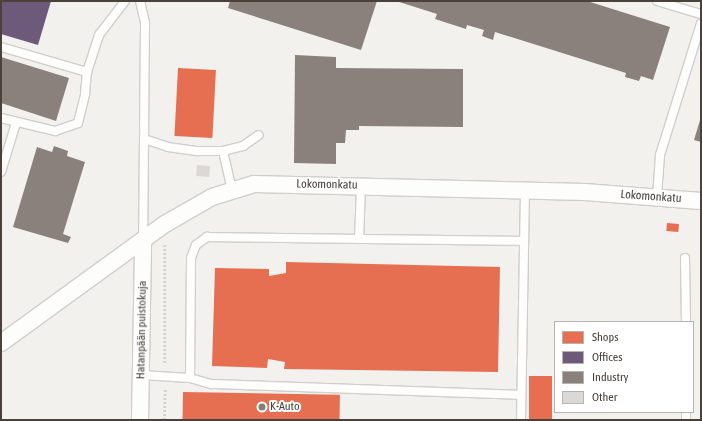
<!DOCTYPE html>
<meta charset="utf-8">
<style>
body{margin:0}
#map{position:relative;width:702px;height:421px;overflow:hidden;background:#f3f1ee;font-family:"Asap Condensed",sans-serif}
div>[style]{position:absolute}
[style*='--x']{left:calc(var(--x)*1px);top:calc(var(--y)*1px);width:calc(var(--w)*1px);rotate:calc(var(--a)*1deg)}
.shops>*{inset:0;background:#e76f51;transform-origin:0 0}
.offices>*{inset:0;background:#6d597a}
.industry>*{inset:0;background:#8a817c}
.building>*{inset:0;background:#dbd8d5;transform-origin:0 0}
.path>*{height:2.5px;margin-top:-1.25px;transform-origin:0;background:repeating-linear-gradient(90deg,#d3d1cc 0 2px,transparent 0 4px)}
.roads{filter:drop-shadow(1px 0 #d1cecc) drop-shadow(-1px 0 #d1cecc) drop-shadow(0 1px #d1cecc) drop-shadow(0 -1px #d1cecc)}
.service>*{height:8px;margin:-4px;padding:0 4px;transform-origin:4px;border-radius:4px;background:#fdfdfc}
.minor>*{height:16px;margin:-8px;padding:0 8px;transform-origin:8px;border-radius:8px;background:#fdfdfc}
.dots>*{width:11px;height:11px;translate:-50% -50%;box-sizing:border-box;border:2px solid #fff;border-radius:50%}
span{translate:-50% -50%;white-space:nowrap;text-align:center;line-height:1.15;-webkit-text-stroke:4px #fff;paint-order:stroke}
.street-label{font-size:12px;color:#49413a}
.poi-label{font-size:12px;color:#49413a}
.left{translate:0 -50%;text-align:left}
.frame{position:absolute;inset:0;border:2px solid #49413a;pointer-events:none}
.legend{position:absolute;left:554px;top:321px;width:140px;height:92px;box-sizing:border-box;background:#fff;border:1px solid #b6b3b0;margin:0;padding:5px 7px;list-style:none;font-size:12px;color:#49413a}
.legend li{display:flex;align-items:center;gap:8px;height:20px}
.legend b{width:20px;border:1px solid #b6b3b0}
</style>
<div id="map">
<div class="shops">
<div style="left:178px;top:68px;width:38px;height:68px;rotate:3deg"></div>
<div style="left:667px;top:223px;width:12px;height:8px;rotate:5deg"></div>
<div style="clip-path:polygon(286px 262px,500px 267px,498px 372px,284px 369px,285px 362px,268px 359px,267px 368px,212px 366px,215px 268px,269px 269px,269px 276px,286px 273px)"></div>
<div style="left:529px;top:376px;width:23px;height:44px"></div>
<div style="left:183px;top:392px;width:157px;height:28px;rotate:1deg"></div>
</div>
<div class="offices">
<div style="clip-path:polygon(1px 1px,51px 1px,38px 45px,1px 34px)"></div>
</div>
<div class="industry">
<div style="clip-path:polygon(230px 1px,377px 1px,361px 50px,228px 8px)"></div>
<div style="clip-path:polygon(396px 1px,587px 1px,670px 27px,653px 80px,641px 76px,639px 81px,625px 77px,626px 73px,495px 32px,493px 40px,482px 36px,484px 30px,467px 25px,466px 29px,435px 19px,437px 14px)"></div>
<div style="clip-path:polygon(295px 55px,336px 57px,336px 68px,463px 69px,463px 127px,359px 126px,359px 130px,346px 130px,345px 143px,336px 143px,336px 164px,294px 163px)"></div>
<div style="clip-path:polygon(1px 57px,69px 78px,56px 121px,1px 103px)"></div>
<div style="clip-path:polygon(701px 117px,701px 142px,694px 140px)"></div>
<div style="clip-path:polygon(54px 146px,68px 151px,67px 156px,85px 162px,63px 234px,71px 237px,68px 243px,13px 227px,37px 147px,52px 152px)"></div>
</div>
<div class="building">
<div style="left:197px;top:165px;width:13px;height:11px;rotate:4deg"></div>
</div>
<div class="path">
<div style="--x:165;--y:245;--w:119;--a:90"></div>
<div style="--x:164;--y:420;--w:31;--a:-88"></div>
</div>
<div class="roads">
<div class="service">
<div style="--x:140;--y:1;--w:23;--a:77"></div>
<div style="--x:145;--y:23;--w:217;--a:90.5"></div>
<div style="--x:657;--y:1;--w:46;--a:16.5"></div>
<div style="--x:1;--y:47;--w:90;--a:16.2"></div>
<div style="--x:1;--y:118;--w:56;--a:13.5"></div>
<div style="--x:55;--y:131;--w:24;--a:-19"></div>
<div style="--x:78;--y:123;--w:30;--a:-76"></div>
<div style="--x:85;--y:94;--w:22;--a:-85"></div>
<div style="--x:87;--y:72;--w:39;--a:-72"></div>
<div style="--x:99;--y:35;--w:43;--a:-52.6"></div>
<div style="--x:144;--y:139;--w:25;--a:18"></div>
<div style="--x:168;--y:147;--w:30;--a:8"></div>
<div style="--x:198;--y:151;--w:25;--a:0"></div>
<div style="--x:223;--y:151;--w:21;--a:-14"></div>
<div style="--x:243;--y:146;--w:19;--a:-35"></div>
<div style="--x:223;--y:151;--w:39;--a:77"></div>
<div style="--x:1;--y:172;--w:51;--a:-73"></div>
<div style="--x:657;--y:197;--w:42;--a:-85.9"></div>
<div style="--x:660;--y:155;--w:138;--a:-72.7"></div>
<div style="--x:359;--y:239;--w:53;--a:-87.8"></div>
<div style="--x:685;--y:258;--w:64;--a:89.1"></div>
<div style="--x:141;--y:375;--w:49;--a:3.5"></div>
<div style="--x:190;--y:378;--w:120;--a:-89.5"></div>
<div style="--x:191;--y:258;--w:14;--a:-69"></div>
<div style="--x:196;--y:245;--w:14;--a:-36"></div>
<div style="--x:207;--y:237;--w:317;--a:0.7"></div>
<div style="--x:190;--y:378;--w:22;--a:16"></div>
<div style="--x:211;--y:384;--w:310;--a:2"></div>
<div style="--x:686;--y:412;--w:8;--a:90"></div>
<div style="--x:521;--y:420;--w:230;--a:-89"></div>
</div>
<div class="minor">
<div style="--x:1;--y:343;--w:203;--a:-36"></div>
<div style="--x:165;--y:224;--w:54;--a:-29.9"></div>
<div style="--x:212;--y:197;--w:44;--a:-17.2"></div>
<div style="--x:254;--y:184;--w:331;--a:1.4"></div>
<div style="--x:585;--y:192;--w:116;--a:4.4"></div>
<div style="--x:140;--y:420;--w:180;--a:-89"></div>
</div>
</div>
<div class="dots">
<div style="left:262px;top:407px;background:#847f79"></div>
</div>
<div class="street-label">
<span style="left:327px;top:185px;rotate:1deg">Lokomonkatu</span>
<span style="left:651px;top:197px;rotate:4deg">Lokomonkatu</span>
<span style="left:142px;top:330px;rotate:-89deg">Hatanpään puistokuja</span>
</div>
<div class="poi-label">
<span class="left" style="left:270px;top:407px">K-Auto</span>
</div>
<div class="frame"></div>
<ul class="legend">
<li><b style="height:11px;background:#e76f51"></b>Shops</li>
<li><b style="height:11px;background:#6d597a"></b>Offices</li>
<li><b style="height:11px;background:#8a817c"></b>Industry</li>
<li><b style="height:11px;background:#dbd8d5"></b>Other</li>
</ul>
</div>
